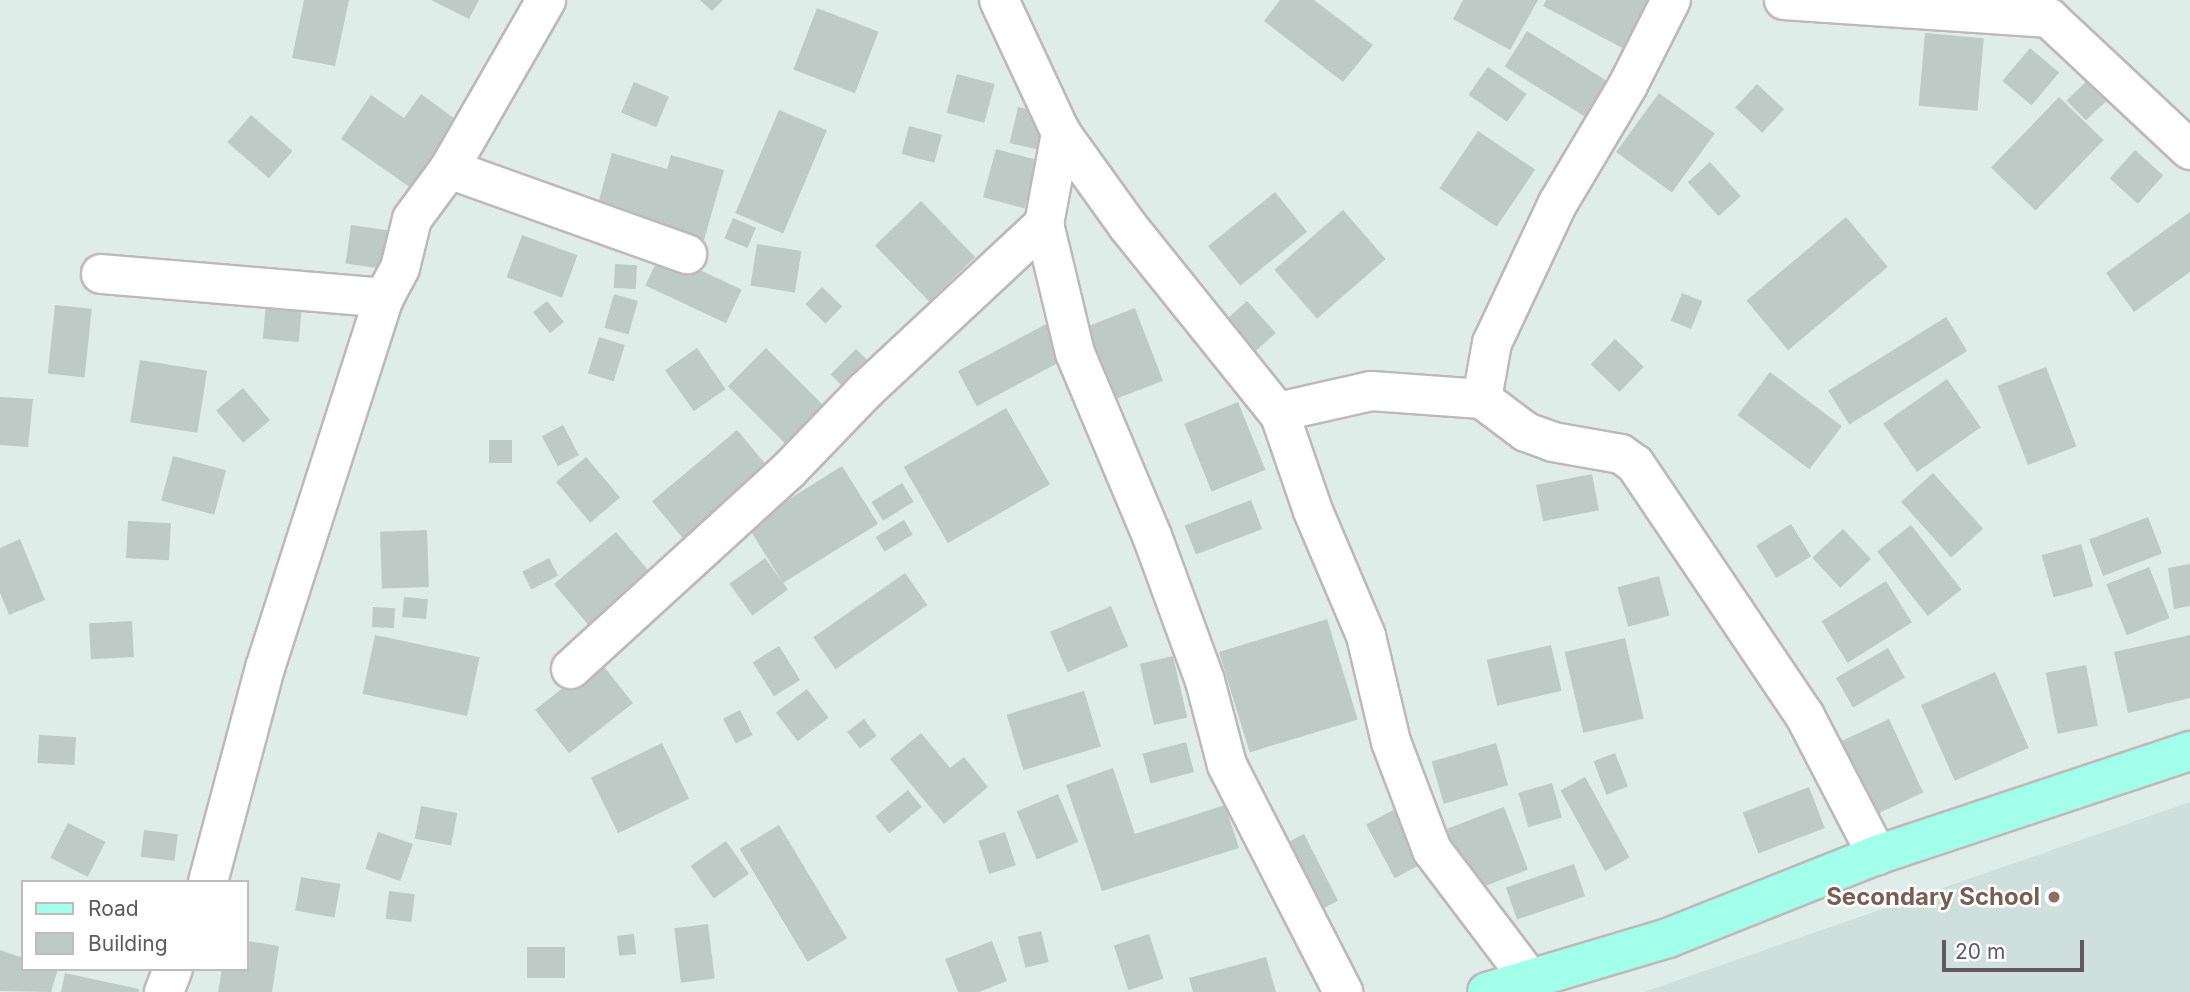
<!DOCTYPE html>
<style>
body{margin:0}
#map{position:relative;width:2190px;height:992px;overflow:hidden;background:#dfede9;font-family:Inter,sans-serif}
div>[style]{position:absolute}
[style*='--x']{left:calc(var(--x)*1px);top:calc(var(--y)*1px);width:calc(var(--w)*1px);rotate:calc(var(--a)*1deg)}
.education>*{inset:0;background:#cfdfdb}
.building>*{inset:0;background:#becac5;transform-origin:0 0}
.roads{filter:drop-shadow(2px 0 #c0b7bb) drop-shadow(-2px 0 #c0b7bb) drop-shadow(0 2px #c0b7bb) drop-shadow(0 -2px #c0b7bb)}
.minor>*{height:38px;margin:-19px;padding:0 19px;transform-origin:19px;border-radius:19px;background:#fff}
.major>*{height:38px;margin:-19px;padding:0 19px;transform-origin:19px;border-radius:19px;background:#a1ffea}
.dots>*{width:19px;height:19px;translate:-50% -50%;box-sizing:border-box;border:4px solid #fff;border-radius:50%}
span{translate:-50% -50%;white-space:nowrap;text-align:center;line-height:1.15;-webkit-text-stroke:5px #fff;paint-order:stroke}
.education-label{font-size:24px;color:#785e54;font-weight:700}
.right{translate:-100% -50%;text-align:right}
.legend{position:absolute;left:21px;top:880px;width:228px;height:91px;box-sizing:border-box;background:#fff;border:2px solid #c0bcbe;margin:0;padding:9px 12px;list-style:none;font-size:21px;color:#62585d}
.legend li{display:flex;align-items:center;gap:14px;height:35px}
.legend b{width:35px;border:2px solid #c0bcbe}
.scale{position:absolute;left:1942px;top:940px;width:142px;height:32px;box-sizing:border-box;border:4px solid #62585d;border-top:0;padding-left:9px;font-size:21px;line-height:24px;white-space:nowrap;color:#62585d;-webkit-text-stroke:5px #fff;paint-order:stroke}
</style>
<div id="map">
<div class="education">
<div style="clip-path:polygon(2190px 802px,2190px 992px,1644px 992px)"></div>
</div>
<div class="building">
<div style="clip-path:polygon(304px 0,349px 0,335px 66px,292px 58px)"></div>
<div style="clip-path:polygon(431px 0,479px 0,469px 19px)"></div>
<div style="clip-path:polygon(700px 0,723px 0,712px 11px)"></div>
<div style="clip-path:polygon(1280px 0,1314px 0,1373px 45px,1343px 82px,1264px 21px)"></div>
<div style="clip-path:polygon(1463px 0,1538px 0,1510px 50px,1453px 19px)"></div>
<div style="clip-path:polygon(1546px 0,1654px 0,1628px 51px,1543px 6px)"></div>
<div style="left:817px;top:8px;width:66px;height:66px;rotate:21deg"></div>
<div style="left:1527px;top:31px;width:108px;height:42px;rotate:32deg"></div>
<div style="left:1925px;top:33px;width:59px;height:73px;rotate:5deg"></div>
<div style="left:2030px;top:48px;width:38px;height:43px;rotate:40deg"></div>
<div style="left:1488px;top:67px;width:47px;height:34px;rotate:35deg"></div>
<div style="left:2096px;top:72px;width:28px;height:41px;rotate:46deg"></div>
<div style="left:957px;top:74px;width:39px;height:40px;rotate:15deg"></div>
<div style="left:634px;top:82px;width:38px;height:33px;rotate:23deg"></div>
<div style="left:1757px;top:84px;width:37px;height:32px;rotate:43deg"></div>
<div style="left:1659px;top:93px;width:69px;height:73px;rotate:36deg"></div>
<div style="clip-path:polygon(421px 94px,459px 122px,411px 188px,341px 139px,371px 95px,404px 118px)"></div>
<div style="left:2059px;top:97px;width:62px;height:98px;rotate:44deg"></div>
<div style="left:1018px;top:107px;width:32px;height:37px;rotate:13deg"></div>
<div style="left:779px;top:110px;width:52px;height:112px;rotate:23deg"></div>
<div style="left:251px;top:115px;width:55px;height:36px;rotate:41deg"></div>
<div style="left:909px;top:126px;width:34px;height:29px;rotate:15deg"></div>
<div style="left:1478px;top:131px;width:69px;height:69px;rotate:34deg"></div>
<div style="left:996px;top:149px;width:43px;height:50px;rotate:15deg"></div>
<div style="left:2135px;top:150px;width:38px;height:38px;rotate:42deg"></div>
<div style="clip-path:polygon(612px 153px,667px 169px,671px 155px,724px 170px,704px 240px,596px 211px)"></div>
<div style="left:1710px;top:162px;width:46px;height:30px;rotate:48deg"></div>
<div style="left:1275px;top:192px;width:51px;height:86px;rotate:51deg"></div>
<div style="left:921px;top:201px;width:78px;height:64px;rotate:46deg"></div>
<div style="left:1343px;top:210px;width:65px;height:91px;rotate:49deg"></div>
<div style="clip-path:polygon(2190px 212px,2190px 272px,2134px 312px,2106px 273px)"></div>
<div style="left:1846px;top:217px;width:65px;height:130px;rotate:50deg"></div>
<div style="left:733px;top:218px;width:25px;height:22px;rotate:23deg"></div>
<div style="left:351px;top:225px;width:41px;height:39px;rotate:8deg"></div>
<div style="left:522px;top:235px;width:59px;height:45px;rotate:20deg"></div>
<div style="left:757px;top:244px;width:45px;height:42px;rotate:9deg"></div>
<div style="left:661px;top:252px;width:89px;height:37px;rotate:25deg"></div>
<div style="left:615px;top:264px;width:22px;height:24px;rotate:3deg"></div>
<div style="left:822px;top:287px;width:28px;height:24px;rotate:44deg"></div>
<div style="left:1682px;top:293px;width:22px;height:30px;rotate:22deg"></div>
<div style="left:614px;top:294px;width:25px;height:35px;rotate:16deg"></div>
<div style="left:547px;top:301px;width:27px;height:18px;rotate:51deg"></div>
<div style="left:1247px;top:301px;width:43px;height:39px;rotate:48deg"></div>
<div style="left:266px;top:303px;width:36px;height:36px;rotate:5deg"></div>
<div style="left:55px;top:305px;width:37px;height:69px;rotate:6deg"></div>
<div style="left:1135px;top:308px;width:78px;height:52px;rotate:69deg"></div>
<div style="left:1946px;top:317px;width:40px;height:139px;rotate:58deg"></div>
<div style="left:1048px;top:323px;width:40px;height:102px;rotate:62deg"></div>
<div style="left:599px;top:337px;width:27px;height:38px;rotate:17deg"></div>
<div style="left:1615px;top:339px;width:40px;height:35px;rotate:44deg"></div>
<div style="left:697px;top:348px;width:50px;height:39px;rotate:55deg"></div>
<div style="left:766px;top:348px;width:84px;height:54px;rotate:45deg"></div>
<div style="left:856px;top:349px;width:21px;height:36px;rotate:45deg"></div>
<div style="left:140px;top:360px;width:68px;height:63px;rotate:9deg"></div>
<div style="left:2046px;top:367px;width:85px;height:52px;rotate:69deg"></div>
<div style="left:1770px;top:372px;width:90px;height:54px;rotate:37deg"></div>
<div style="left:1947px;top:379px;width:59px;height:78px;rotate:55deg"></div>
<div style="left:243px;top:388px;width:42px;height:35px;rotate:50deg"></div>
<div style="clip-path:polygon(0 397px,33px 399px,28px 447px,0 445px)"></div>
<div style="left:1238px;top:402px;width:73px;height:58px;rotate:68deg"></div>
<div style="left:1006px;top:408px;width:88px;height:118px;rotate:60deg"></div>
<div style="left:563px;top:425px;width:34px;height:24px;rotate:62deg"></div>
<div style="left:737px;top:430px;width:53px;height:111px;rotate:50deg"></div>
<div style="left:489px;top:440px;width:23px;height:23px"></div>
<div style="left:173px;top:456px;width:55px;height:46px;rotate:15deg"></div>
<div style="left:586px;top:457px;width:53px;height:39px;rotate:50deg"></div>
<div style="left:842px;top:466px;width:68px;height:112px;rotate:58deg"></div>
<div style="left:1933px;top:473px;width:75px;height:43px;rotate:48deg"></div>
<div style="left:1592px;top:474px;width:37px;height:57px;rotate:79deg"></div>
<div style="left:902px;top:483px;width:22px;height:36px;rotate:58deg"></div>
<div style="left:1251px;top:500px;width:31px;height:71px;rotate:69deg"></div>
<div style="left:2148px;top:517px;width:39px;height:63px;rotate:69deg"></div>
<div style="left:904px;top:520px;width:17px;height:33px;rotate:59deg"></div>
<div style="left:128px;top:521px;width:43px;height:37px;rotate:3deg"></div>
<div style="left:1791px;top:524px;width:38px;height:41px;rotate:58deg"></div>
<div style="left:1911px;top:525px;width:82px;height:43px;rotate:52deg"></div>
<div style="left:1843px;top:529px;width:41px;height:42px;rotate:47deg"></div>
<div style="left:427px;top:530px;width:57px;height:47px;rotate:88deg"></div>
<div style="left:616px;top:532px;width:59px;height:81px;rotate:50deg"></div>
<div style="clip-path:polygon(20px 539px,45px 600px,9px 615px,0 593px,0 548px)"></div>
<div style="left:2081px;top:544px;width:44px;height:41px;rotate:74deg"></div>
<div style="left:549px;top:558px;width:20px;height:30px;rotate:63deg"></div>
<div style="left:765px;top:558px;width:39px;height:44px;rotate:54deg"></div>
<div style="clip-path:polygon(2190px 564px,2190px 606px,2174px 609px,2168px 568px)"></div>
<div style="left:2149px;top:567px;width:55px;height:46px;rotate:68deg"></div>
<div style="left:905px;top:573px;width:39px;height:112px;rotate:55deg"></div>
<div style="left:1659px;top:576px;width:41px;height:43px;rotate:75deg"></div>
<div style="left:1886px;top:581px;width:49px;height:76px;rotate:58deg"></div>
<div style="left:404px;top:597px;width:24px;height:20px;rotate:5deg"></div>
<div style="left:1111px;top:606px;width:44px;height:66px;rotate:67deg"></div>
<div style="left:373px;top:607px;width:22px;height:20px;rotate:3deg"></div>
<div style="left:1327px;top:619px;width:105px;height:113px;rotate:73deg"></div>
<div style="left:132px;top:621px;width:36px;height:43px;rotate:87deg"></div>
<div style="left:375px;top:635px;width:107px;height:60px;rotate:12deg"></div>
<div style="clip-path:polygon(2190px 635px,2190px 698px,2128px 713px,2114px 652px)"></div>
<div style="left:1625px;top:638px;width:83px;height:62px;rotate:77deg"></div>
<div style="left:1551px;top:645px;width:47px;height:66px;rotate:77deg"></div>
<div style="left:779px;top:646px;width:40px;height:31px;rotate:58deg"></div>
<div style="left:1888px;top:648px;width:34px;height:60px;rotate:60deg"></div>
<div style="left:1173px;top:656px;width:63px;height:34px;rotate:77deg"></div>
<div style="left:599px;top:660px;width:55px;height:81px;rotate:52deg"></div>
<div style="left:2086px;top:665px;width:62px;height:41px;rotate:79deg"></div>
<div style="left:1995px;top:672px;width:83px;height:81px;rotate:66deg"></div>
<div style="left:807px;top:689px;width:36px;height:39px;rotate:53deg"></div>
<div style="left:1084px;top:691px;width:58px;height:81px;rotate:73deg"></div>
<div style="left:740px;top:710px;width:28px;height:19px;rotate:63deg"></div>
<div style="left:864px;top:719px;width:21px;height:21px;rotate:53deg"></div>
<div style="left:1889px;top:719px;width:81px;height:60px;rotate:65deg"></div>
<div style="clip-path:polygon(921px 733px,950px 768px,964px 757px,988px 787px,944px 824px,890px 759px)"></div>
<div style="left:39px;top:735px;width:37px;height:28px;rotate:3deg"></div>
<div style="left:1186px;top:742px;width:31px;height:45px;rotate:75deg"></div>
<div style="left:662px;top:743px;width:62px;height:79px;rotate:64deg"></div>
<div style="left:1496px;top:743px;width:44px;height:67px;rotate:74deg"></div>
<div style="left:1615px;top:753px;width:36px;height:23px;rotate:69deg"></div>
<div style="clip-path:polygon(1113px 768px,1135px 834px,1225px 805px,1239px 848px,1102px 891px,1066px 785px)"></div>
<div style="left:1585px;top:777px;width:92px;height:28px;rotate:61deg"></div>
<div style="left:1552px;top:783px;width:36px;height:35px;rotate:74deg"></div>
<div style="left:1809px;top:787px;width:44px;height:71px;rotate:69deg"></div>
<div style="left:908px;top:790px;width:22px;height:42px;rotate:51deg"></div>
<div style="left:1058px;top:794px;width:52px;height:45px;rotate:67deg"></div>
<div style="left:421px;top:806px;width:37px;height:33px;rotate:11deg"></div>
<div style="left:1504px;top:807px;width:67px;height:61px;rotate:69deg"></div>
<div style="left:1397px;top:808px;width:61px;height:35px;rotate:62deg"></div>
<div style="left:68px;top:823px;width:42px;height:39px;rotate:27deg"></div>
<div style="left:779px;top:825px;width:132px;height:46px;rotate:59deg"></div>
<div style="left:144px;top:830px;width:34px;height:27px;rotate:7deg"></div>
<div style="left:378px;top:832px;width:37px;height:39px;rotate:19deg"></div>
<div style="left:1005px;top:832px;width:35px;height:28px;rotate:72deg"></div>
<div style="left:1304px;top:834px;width:75px;height:35px;rotate:63deg"></div>
<div style="left:726px;top:841px;width:40px;height:43px;rotate:55deg"></div>
<div style="left:1574px;top:864px;width:34px;height:72px;rotate:71deg"></div>
<div style="left:301px;top:877px;width:40px;height:34px;rotate:10deg"></div>
<div style="left:389px;top:891px;width:26px;height:28px;rotate:7deg"></div>
<div style="left:708px;top:924px;width:55px;height:34px;rotate:83deg"></div>
<div style="left:1041px;top:931px;width:32px;height:24px;rotate:76deg"></div>
<div style="left:634px;top:934px;width:20px;height:17px;rotate:84deg"></div>
<div style="left:1149px;top:934px;width:47px;height:37px;rotate:72deg"></div>
<div style="clip-path:polygon(247px 941px,279px 946px,272px 992px,218px 992px,222px 969px,247px 969px)"></div>
<div style="clip-path:polygon(992px 941px,1007px 981px,979px 992px,958px 992px,945px 959px)"></div>
<div style="left:527px;top:947px;width:38px;height:31px"></div>
<div style="clip-path:polygon(0 950px,23px 958px,23px 969px,58px 969px,51px 992px,0 991px)"></div>
<div style="clip-path:polygon(1266px 957px,1276px 992px,1193px 992px,1189px 978px)"></div>
<div style="clip-path:polygon(65px 973px,139px 989px,139px 992px,61px 992px)"></div>
</div>
<div class="roads">
<div class="minor">
<div style="--x:999;--y:0;--w:147;--a:65"></div>
<div style="--x:1061;--y:133;--w:113;--a:54.3"></div>
<div style="--x:1127;--y:225;--w:244;--a:51.2"></div>
<div style="--x:1280;--y:415;--w:102;--a:71"></div>
<div style="--x:1313;--y:511;--w:136;--a:67"></div>
<div style="--x:1366;--y:636;--w:109;--a:76.7"></div>
<div style="--x:1391;--y:742;--w:116;--a:69.2"></div>
<div style="--x:1432;--y:850;--w:159;--a:52.9"></div>
<div style="--x:1784;--y:0;--w:266;--a:3.9"></div>
<div style="--x:2049;--y:18;--w:193;--a:43.1"></div>
<div style="--x:449;--y:169;--w:253;--a:19.7"></div>
<div style="--x:1044;--y:224;--w:133;--a:76.5"></div>
<div style="--x:1075;--y:353;--w:199;--a:67.2"></div>
<div style="--x:1152;--y:536;--w:154;--a:69.9"></div>
<div style="--x:1205;--y:681;--w:87;--a:75.3"></div>
<div style="--x:1227;--y:765;--w:255;--a:62.9"></div>
<div style="--x:101;--y:274;--w:284;--a:4.8"></div>
<div style="--x:1482;--y:399;--w:57;--a:-79.9"></div>
<div style="--x:1492;--y:343;--w:155;--a:-64.8"></div>
<div style="--x:1558;--y:203;--w:137;--a:-59.3"></div>
<div style="--x:1628;--y:85;--w:95;--a:-63.2"></div>
<div style="--x:1278;--y:412;--w:95;--a:-12.7"></div>
<div style="--x:1371;--y:391;--w:111;--a:4.1"></div>
<div style="--x:1482;--y:399;--w:55;--a:36.9"></div>
<div style="--x:1526;--y:432;--w:29;--a:20"></div>
<div style="--x:1553;--y:442;--w:69;--a:10"></div>
<div style="--x:1621;--y:454;--w:17;--a:36"></div>
<div style="--x:1635;--y:464;--w:304;--a:56"></div>
<div style="--x:1805;--y:716;--w:157;--a:62.6"></div>
<div style="--x:571;--y:669;--w:295;--a:-42.4"></div>
<div style="--x:789;--y:470;--w:110;--a:-46.1"></div>
<div style="--x:865;--y:391;--w:245;--a:-43"></div>
<div style="--x:1044;--y:224;--w:93;--a:-79.4"></div>
<div style="--x:208;--y:882;--w:221;--a:-75.1"></div>
<div style="--x:265;--y:668;--w:389;--a:-72.2"></div>
<div style="--x:384;--y:298;--w:34;--a:-62"></div>
<div style="--x:400;--y:268;--w:50;--a:-76.2"></div>
<div style="--x:412;--y:219;--w:62;--a:-53.5"></div>
<div style="--x:449;--y:169;--w:195;--a:-60.1"></div>
<div style="--x:164;--y:992;--w:25;--a:-69"></div>
</div>
<div class="major">
<div style="--x:1487;--y:992;--w:189;--a:-16.6"></div>
<div style="--x:1668;--y:938;--w:225;--a:-21.7"></div>
<div style="--x:1877;--y:855;--w:330;--a:-18.4"></div>
</div>
</div>
<div class="dots">
<div style="left:2054px;top:897px;background:#8d6e63"></div>
</div>
<div class="education-label">
<span class="right" style="left:2040px;top:897px">Secondary School</span>
</div>
<ul class="legend">
<li><b style="height:9px;background:#a1ffea"></b>Road</li>
<li><b style="height:19px;background:#becac5"></b>Building</li>
</ul>
<div class="scale">20 m</div>
</div>
